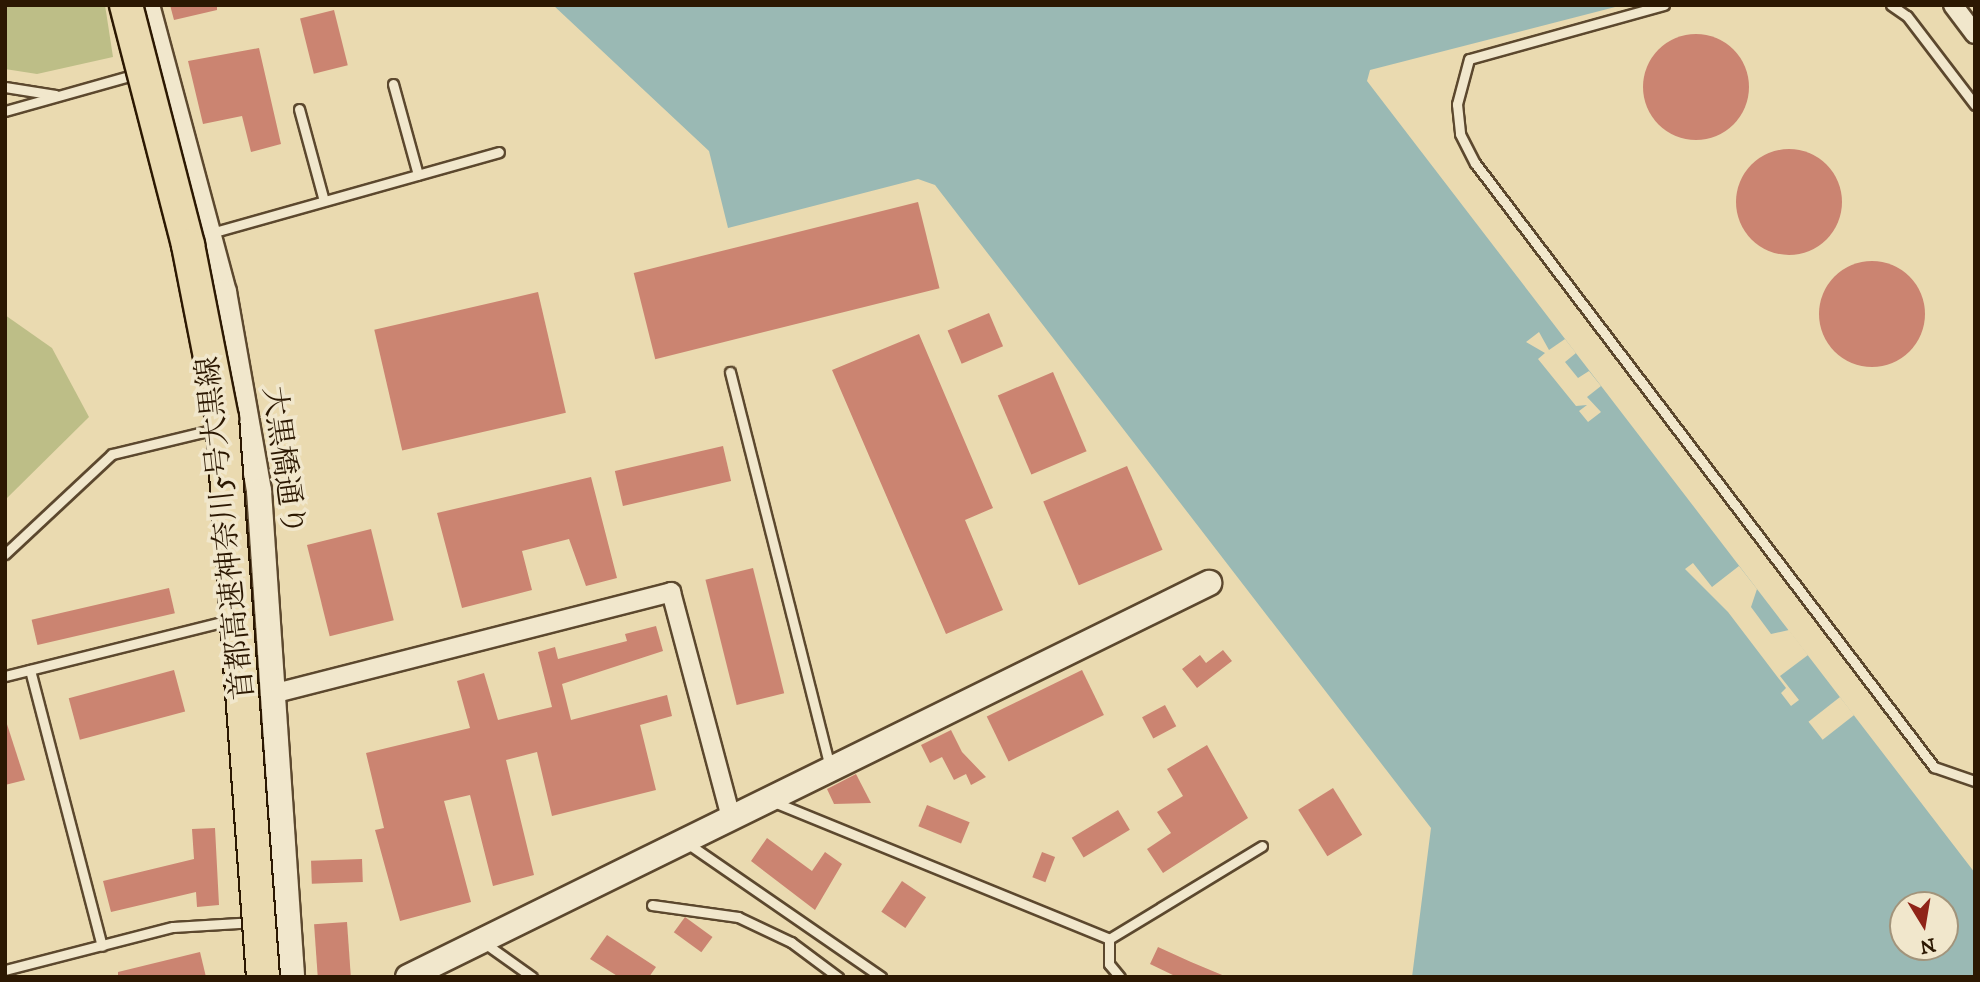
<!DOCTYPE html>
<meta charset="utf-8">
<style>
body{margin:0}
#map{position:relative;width:1980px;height:982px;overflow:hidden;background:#eadab0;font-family:"IM FELL DW Pica","Noto Serif JP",serif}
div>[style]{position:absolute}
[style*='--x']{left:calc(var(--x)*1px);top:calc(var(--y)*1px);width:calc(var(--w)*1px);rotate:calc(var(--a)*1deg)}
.green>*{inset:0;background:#bdbe87}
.water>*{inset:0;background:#9ab9b4}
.pier>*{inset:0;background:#eadab0;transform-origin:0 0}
.building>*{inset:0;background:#cb8471;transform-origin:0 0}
.round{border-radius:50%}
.roads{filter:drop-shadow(2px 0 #5c482e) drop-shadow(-2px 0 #5c482e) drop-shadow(0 2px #5c482e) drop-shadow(0 -2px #5c482e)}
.lane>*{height:9px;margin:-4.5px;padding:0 4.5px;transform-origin:4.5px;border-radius:4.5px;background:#f1e7cc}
.street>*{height:18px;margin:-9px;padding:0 9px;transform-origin:9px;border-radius:9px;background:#f1e7cc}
.secondary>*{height:24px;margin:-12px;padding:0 12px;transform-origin:12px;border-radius:12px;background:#f1e7cc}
.bridges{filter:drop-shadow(2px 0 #2c1802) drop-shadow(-2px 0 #2c1802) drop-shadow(0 2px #2c1802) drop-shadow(0 -2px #2c1802)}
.highway-bridge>*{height:32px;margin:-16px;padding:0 16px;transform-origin:16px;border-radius:16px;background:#eadab0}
span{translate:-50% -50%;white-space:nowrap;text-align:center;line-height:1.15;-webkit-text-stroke:7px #f1e7cc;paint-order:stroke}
.street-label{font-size:30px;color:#2c1802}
.frame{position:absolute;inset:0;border:7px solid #2c1802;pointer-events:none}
.north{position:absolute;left:1889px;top:891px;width:70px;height:70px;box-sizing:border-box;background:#f1e7cc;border:2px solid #a2947b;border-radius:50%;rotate:169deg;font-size:19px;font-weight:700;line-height:28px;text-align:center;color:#2c1802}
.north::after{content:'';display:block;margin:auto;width:24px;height:32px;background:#8f2418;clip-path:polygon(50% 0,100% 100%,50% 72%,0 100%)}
</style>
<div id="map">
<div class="green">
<div style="clip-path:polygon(5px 5px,105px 5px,113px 57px,37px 74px,5px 69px)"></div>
<div style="clip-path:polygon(5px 315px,52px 348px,89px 417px,5px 500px)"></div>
</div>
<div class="water">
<div style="clip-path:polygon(evenodd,553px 5px,1623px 5px,1370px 70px,1367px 81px,1975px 873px,1975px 977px,1412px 977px,1431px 828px,935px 185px,918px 179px,728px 228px,709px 151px,553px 5px,1903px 905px,1945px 905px,1945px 947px,1903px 947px,1903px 905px)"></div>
</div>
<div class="pier">
<div style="clip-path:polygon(1539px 332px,1549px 350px,1565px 339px,1576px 353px,1565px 362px,1578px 378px,1589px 371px,1601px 386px,1587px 397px,1601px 412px,1588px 422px,1579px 411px,1587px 405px,1576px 406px,1538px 359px,1545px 353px,1526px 342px)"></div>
<div style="clip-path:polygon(1693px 563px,1712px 587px,1739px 566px,1757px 589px,1751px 607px,1771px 634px,1789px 630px,1808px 655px,1780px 676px,1799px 700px,1791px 706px,1781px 693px,1786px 688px,1728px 612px,1685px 569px)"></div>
<div style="left:1840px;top:697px;width:23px;height:40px;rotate:52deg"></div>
</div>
<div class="building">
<div style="clip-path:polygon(170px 5px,217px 5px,217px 10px,174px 20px)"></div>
<div style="left:334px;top:10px;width:57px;height:35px;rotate:76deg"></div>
<div class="round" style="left:1643px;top:34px;width:106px;height:106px"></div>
<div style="clip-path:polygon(259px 48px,281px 144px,251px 152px,242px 116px,203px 124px,188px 61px)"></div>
<div class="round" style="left:1736px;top:149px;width:106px;height:106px"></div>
<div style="left:918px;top:202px;width:89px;height:293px;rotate:76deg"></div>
<div class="round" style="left:1819px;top:261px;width:106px;height:106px"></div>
<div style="left:538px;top:292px;width:124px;height:168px;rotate:77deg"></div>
<div style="left:989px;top:313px;width:36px;height:45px;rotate:67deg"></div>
<div style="clip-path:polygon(919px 334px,993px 508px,965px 520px,1003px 610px,946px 634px,832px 370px)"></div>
<div style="left:1053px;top:372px;width:86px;height:60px;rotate:67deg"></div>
<div style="left:723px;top:446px;width:36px;height:111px;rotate:77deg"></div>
<div style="left:1127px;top:466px;width:91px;height:91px;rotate:67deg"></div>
<div style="clip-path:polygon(591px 477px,617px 578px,586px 586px,569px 539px,522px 551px,532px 590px,462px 608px,437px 513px)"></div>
<div style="left:371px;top:529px;width:94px;height:66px;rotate:76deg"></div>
<div style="left:753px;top:568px;width:129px;height:49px;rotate:76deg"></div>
<div style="left:169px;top:588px;width:26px;height:141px;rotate:77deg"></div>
<div style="clip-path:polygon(656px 626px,663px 651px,562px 684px,571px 720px,667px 695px,672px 716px,640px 725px,656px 790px,552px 816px,537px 752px,506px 760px,534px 875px,493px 886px,470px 795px,444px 801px,471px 902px,400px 921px,375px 830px,384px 828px,366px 753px,470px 728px,457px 681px,484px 673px,498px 720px,552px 707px,538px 652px,555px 647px,558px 659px,627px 641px,625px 634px)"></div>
<div style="clip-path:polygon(1223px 650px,1232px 661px,1197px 688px,1182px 669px,1200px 655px,1206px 663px)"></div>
<div style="left:174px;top:670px;width:43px;height:109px;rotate:75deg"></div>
<div style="left:1082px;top:670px;width:50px;height:106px;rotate:64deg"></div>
<div style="left:1165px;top:705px;width:24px;height:26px;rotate:62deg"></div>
<div style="clip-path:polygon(5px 718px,25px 780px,5px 785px)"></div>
<div style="clip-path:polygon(951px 730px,962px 752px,986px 777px,971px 785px,966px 774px,954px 780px,942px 757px,930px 763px,921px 745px)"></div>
<div style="clip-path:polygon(1207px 745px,1248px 818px,1163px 873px,1147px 849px,1171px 833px,1157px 812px,1183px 796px,1167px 769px)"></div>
<div style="clip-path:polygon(856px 774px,871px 803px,834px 804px,827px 789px)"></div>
<div style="left:1333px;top:788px;width:55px;height:41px;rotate:58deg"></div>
<div style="left:927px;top:805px;width:46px;height:23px;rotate:22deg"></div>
<div style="left:1118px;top:810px;width:23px;height:54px;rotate:59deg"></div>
<div style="clip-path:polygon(215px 828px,219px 905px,197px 907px,196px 892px,111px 912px,103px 881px,194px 859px,192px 829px)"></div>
<div style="clip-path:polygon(767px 838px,812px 871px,825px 852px,842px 864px,815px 910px,751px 861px)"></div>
<div style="left:1042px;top:852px;width:14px;height:27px;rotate:21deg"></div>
<div style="left:362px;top:859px;width:23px;height:51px;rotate:88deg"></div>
<div style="left:902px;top:881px;width:29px;height:37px;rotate:34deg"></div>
<div style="left:685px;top:917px;width:34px;height:19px;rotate:36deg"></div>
<div style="left:347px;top:922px;width:55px;height:33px;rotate:86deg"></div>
<div style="clip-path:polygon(607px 935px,656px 967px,649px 977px,619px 977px,590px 959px)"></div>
<div style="clip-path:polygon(1158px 947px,1191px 962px,1227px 977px,1177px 977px,1150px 964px)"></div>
<div style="clip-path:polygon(200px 952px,206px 977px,118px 977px,118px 972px)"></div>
</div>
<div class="roads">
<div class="lane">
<div style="--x:1664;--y:5;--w:202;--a:164.5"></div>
<div style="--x:1469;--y:59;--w:47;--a:104.9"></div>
<div style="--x:1457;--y:104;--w:30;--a:84"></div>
<div style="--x:1460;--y:134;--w:33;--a:63"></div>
<div style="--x:1475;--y:163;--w:759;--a:52.77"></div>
<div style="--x:1934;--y:767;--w:43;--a:18.9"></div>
<div style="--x:1891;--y:5;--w:19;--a:35"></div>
<div style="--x:1907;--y:16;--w:112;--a:52.6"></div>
<div style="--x:393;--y:84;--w:94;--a:74.6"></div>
<div style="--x:5;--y:87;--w:51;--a:9.1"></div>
<div style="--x:299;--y:109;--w:95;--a:74.8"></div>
<div style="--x:5;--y:111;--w:137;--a:-15.7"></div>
<div style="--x:211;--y:233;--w:299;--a:-15.7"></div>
<div style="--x:730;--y:372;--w:408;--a:75.8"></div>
<div style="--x:5;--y:554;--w:146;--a:-43.1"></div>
<div style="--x:112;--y:454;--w:107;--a:-13.5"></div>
<div style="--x:30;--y:670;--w:285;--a:75.4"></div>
<div style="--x:5;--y:676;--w:232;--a:-14"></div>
<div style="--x:774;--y:802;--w:362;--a:22.2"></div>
<div style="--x:1109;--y:939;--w:25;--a:90"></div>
<div style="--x:1109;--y:964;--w:17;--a:50"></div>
<div style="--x:687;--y:843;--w:236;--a:34.6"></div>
<div style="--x:652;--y:905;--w:87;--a:7.9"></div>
<div style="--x:738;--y:917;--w:59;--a:25.3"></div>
<div style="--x:791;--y:942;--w:59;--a:36.7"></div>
<div style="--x:1109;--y:939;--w:179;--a:-31.3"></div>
<div style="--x:483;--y:942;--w:60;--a:35.5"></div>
<div style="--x:5;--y:970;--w:173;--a:-14.4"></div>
<div style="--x:173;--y:927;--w:82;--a:-3.5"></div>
</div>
<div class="street">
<div style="--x:1953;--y:5;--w:36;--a:53"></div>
<div style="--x:272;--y:694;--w:412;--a:-14.3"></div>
<div style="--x:671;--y:592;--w:234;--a:75.1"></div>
</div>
<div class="secondary">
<div style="--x:147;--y:5;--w:297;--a:75"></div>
<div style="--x:224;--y:292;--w:202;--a:80"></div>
<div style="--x:259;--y:491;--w:487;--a:86.1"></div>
<div style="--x:408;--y:977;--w:893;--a:-26.19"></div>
</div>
</div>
<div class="bridges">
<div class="highway-bridge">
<div style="--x:126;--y:5;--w:248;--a:75.5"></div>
<div style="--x:188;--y:245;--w:177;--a:78.9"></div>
<div style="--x:222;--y:419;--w:560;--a:85.8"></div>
</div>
</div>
<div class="street-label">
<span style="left:282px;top:461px;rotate:82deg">大黒橋通り</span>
<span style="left:227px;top:528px;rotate:-96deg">首都高速神奈川5号大黒線</span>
</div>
<div class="frame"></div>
<div class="north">N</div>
</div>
